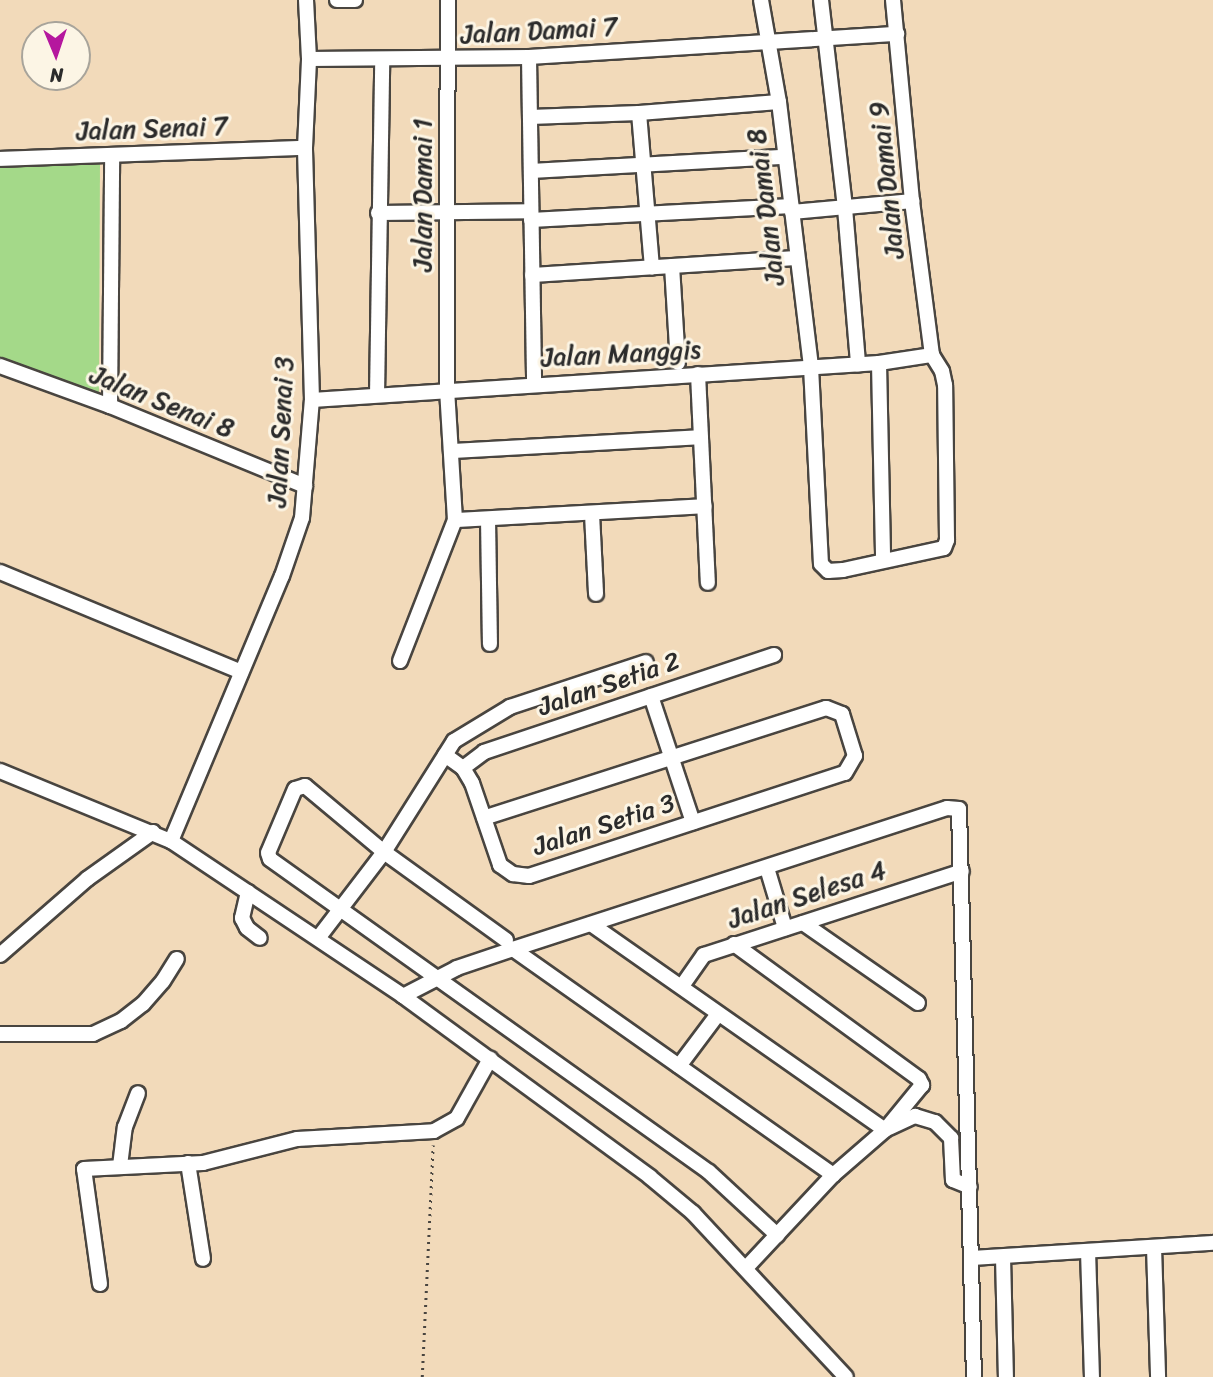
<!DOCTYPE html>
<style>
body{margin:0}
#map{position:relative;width:1213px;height:1377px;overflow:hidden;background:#f2daba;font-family:Sriracha,sans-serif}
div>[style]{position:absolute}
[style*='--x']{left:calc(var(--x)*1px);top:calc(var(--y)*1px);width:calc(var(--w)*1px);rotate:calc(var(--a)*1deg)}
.green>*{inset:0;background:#a4d989}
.path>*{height:2.5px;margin-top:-1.25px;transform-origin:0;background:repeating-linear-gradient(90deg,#494540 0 2px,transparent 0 7px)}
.roads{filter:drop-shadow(2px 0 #494540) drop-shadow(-2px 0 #494540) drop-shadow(0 2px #494540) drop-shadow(0 -2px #494540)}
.minor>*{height:14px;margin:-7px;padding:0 7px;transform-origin:7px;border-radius:7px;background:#fff}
span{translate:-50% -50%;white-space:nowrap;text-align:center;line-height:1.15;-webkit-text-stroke:6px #fcf5e5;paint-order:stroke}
.street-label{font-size:26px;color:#2b2b2b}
.north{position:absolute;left:21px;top:21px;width:70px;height:70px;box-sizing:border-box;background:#fcf5e5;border:2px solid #a8a49b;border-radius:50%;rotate:178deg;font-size:19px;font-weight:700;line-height:28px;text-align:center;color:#2b2b2b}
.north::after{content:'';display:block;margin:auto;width:24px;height:32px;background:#b5179e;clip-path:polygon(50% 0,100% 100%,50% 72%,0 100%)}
</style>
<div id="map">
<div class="green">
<div style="clip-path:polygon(100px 161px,99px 392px,98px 398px,0 359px,0 165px)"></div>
</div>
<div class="path">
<div style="--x:422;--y:1377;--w:232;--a:-87.3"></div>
</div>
<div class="roads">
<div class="minor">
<div style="--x:337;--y:0;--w:18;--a:0"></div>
<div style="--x:761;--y:0;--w:104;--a:80"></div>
<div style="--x:779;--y:102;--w:267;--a:83.1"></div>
<div style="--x:811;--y:367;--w:197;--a:87.1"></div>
<div style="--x:821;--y:564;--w:10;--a:45"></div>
<div style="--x:828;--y:571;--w:15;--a:-4"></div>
<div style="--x:843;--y:570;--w:103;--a:-12.3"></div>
<div style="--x:944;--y:548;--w:9;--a:-69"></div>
<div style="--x:947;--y:540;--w:155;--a:-90.7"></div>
<div style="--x:945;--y:385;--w:14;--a:-102"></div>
<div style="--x:942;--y:371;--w:19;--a:-122"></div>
<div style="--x:932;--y:355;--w:155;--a:-97.4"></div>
<div style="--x:912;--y:201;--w:202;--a:-95.4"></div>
<div style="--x:821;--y:0;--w:209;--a:83.4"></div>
<div style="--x:845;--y:208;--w:157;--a:85.2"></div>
<div style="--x:529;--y:57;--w:327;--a:89.1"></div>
<div style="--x:309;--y:59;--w:220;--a:-0.5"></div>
<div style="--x:529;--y:57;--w:369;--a:-3.6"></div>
<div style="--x:639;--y:113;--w:155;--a:85.2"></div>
<div style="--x:530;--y:117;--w:109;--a:-2.1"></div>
<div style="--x:639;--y:113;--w:140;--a:-4.5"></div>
<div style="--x:0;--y:159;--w:305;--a:-2.1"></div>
<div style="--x:531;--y:171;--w:254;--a:-3.2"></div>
<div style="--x:792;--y:212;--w:121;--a:-5.2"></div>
<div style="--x:378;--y:213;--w:153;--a:-0.7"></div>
<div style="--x:531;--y:220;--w:261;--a:-3.1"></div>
<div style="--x:672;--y:266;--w:97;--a:86.5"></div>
<div style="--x:532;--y:275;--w:265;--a:-3.7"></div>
<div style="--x:879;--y:363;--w:197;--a:88.8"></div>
<div style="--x:0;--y:366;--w:117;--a:20"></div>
<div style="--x:110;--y:406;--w:211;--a:22.3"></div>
<div style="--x:698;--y:374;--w:209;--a:87.3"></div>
<div style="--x:377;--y:395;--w:336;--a:-89.1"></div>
<div style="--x:312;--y:400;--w:568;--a:-3.73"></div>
<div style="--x:879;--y:363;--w:54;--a:-8.6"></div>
<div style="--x:110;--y:406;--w:251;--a:-89.5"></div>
<div style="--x:451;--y:451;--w:250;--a:-3.2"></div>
<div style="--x:592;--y:514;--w:80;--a:87.1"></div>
<div style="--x:488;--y:519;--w:125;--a:89.1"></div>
<div style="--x:455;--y:520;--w:250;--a:-3.2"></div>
<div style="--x:0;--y:572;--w:261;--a:22.5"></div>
<div style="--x:400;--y:661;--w:151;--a:-68.7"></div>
<div style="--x:455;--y:520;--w:130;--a:-93.5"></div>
<div style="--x:447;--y:390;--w:390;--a:-89.9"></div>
<div style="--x:651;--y:696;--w:133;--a:71.6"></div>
<div style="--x:445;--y:755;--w:22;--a:36"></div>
<div style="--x:463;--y:768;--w:17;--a:59"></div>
<div style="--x:472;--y:783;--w:87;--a:71.1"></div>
<div style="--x:500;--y:865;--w:16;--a:35"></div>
<div style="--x:513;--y:874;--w:16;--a:7"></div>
<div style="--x:529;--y:876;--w:332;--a:-18.1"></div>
<div style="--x:845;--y:773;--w:20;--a:-60"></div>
<div style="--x:855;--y:756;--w:44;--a:-107.2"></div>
<div style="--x:842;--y:714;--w:17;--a:-159"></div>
<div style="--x:826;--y:708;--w:359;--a:162.2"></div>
<div style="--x:463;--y:768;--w:26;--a:-37"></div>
<div style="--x:484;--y:752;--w:306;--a:-18.5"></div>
<div style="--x:0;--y:771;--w:185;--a:22.3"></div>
<div style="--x:171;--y:841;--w:279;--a:33.7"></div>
<div style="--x:403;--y:996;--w:306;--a:36.2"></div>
<div style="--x:650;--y:1177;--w:56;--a:39.9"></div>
<div style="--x:693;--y:1213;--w:224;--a:47"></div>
<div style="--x:171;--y:841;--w:287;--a:-67.3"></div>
<div style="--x:282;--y:576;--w:61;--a:-71"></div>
<div style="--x:302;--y:518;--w:118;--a:-85.2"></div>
<div style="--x:312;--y:400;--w:252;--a:-91.6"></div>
<div style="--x:305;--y:148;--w:89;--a:-87.4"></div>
<div style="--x:309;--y:59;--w:59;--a:-92.9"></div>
<div style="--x:767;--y:868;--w:63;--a:73.3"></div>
<div style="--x:248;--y:892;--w:27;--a:103"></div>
<div style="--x:242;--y:918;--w:11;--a:63"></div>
<div style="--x:247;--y:928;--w:16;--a:38"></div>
<div style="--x:803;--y:923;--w:140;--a:34.8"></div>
<div style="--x:591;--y:924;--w:359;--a:35"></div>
<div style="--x:319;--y:937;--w:107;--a:-52.6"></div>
<div style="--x:384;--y:852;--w:131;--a:-57.8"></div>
<div style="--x:454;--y:741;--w:66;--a:-31.3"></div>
<div style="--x:510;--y:707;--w:143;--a:-18.3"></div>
<div style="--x:506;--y:940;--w:150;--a:-144.2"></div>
<div style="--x:384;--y:852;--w:103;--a:-140.1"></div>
<div style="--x:305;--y:786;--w:10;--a:163"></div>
<div style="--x:295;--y:789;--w:69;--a:112.9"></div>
<div style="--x:268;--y:853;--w:6;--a:72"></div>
<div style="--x:270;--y:859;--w:539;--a:35.49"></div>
<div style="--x:709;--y:1172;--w:93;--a:42.8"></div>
<div style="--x:734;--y:944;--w:229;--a:36.1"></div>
<div style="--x:919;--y:1079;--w:7;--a:63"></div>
<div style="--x:922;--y:1085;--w:58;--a:129.4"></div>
<div style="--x:885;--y:1130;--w:69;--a:139.1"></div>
<div style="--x:833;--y:1175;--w:126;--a:133.1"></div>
<div style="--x:513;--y:949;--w:392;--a:35.2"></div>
<div style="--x:0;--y:955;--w:116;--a:-41.1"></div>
<div style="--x:87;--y:879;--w:81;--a:-35.5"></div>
<div style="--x:682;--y:986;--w:38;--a:-55"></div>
<div style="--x:704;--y:955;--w:271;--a:-18"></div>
<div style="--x:403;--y:996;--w:61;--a:-27.4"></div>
<div style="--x:457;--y:968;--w:59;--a:-18.7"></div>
<div style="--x:513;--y:949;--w:456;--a:-18"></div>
<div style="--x:947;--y:808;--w:12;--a:5"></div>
<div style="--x:959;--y:809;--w:568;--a:88.49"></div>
<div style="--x:0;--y:1034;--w:93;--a:0"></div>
<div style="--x:93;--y:1034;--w:31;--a:-25"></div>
<div style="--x:121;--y:1021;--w:28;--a:-38"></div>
<div style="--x:143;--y:1004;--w:30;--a:-49"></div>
<div style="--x:163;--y:981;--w:26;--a:-58"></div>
<div style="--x:679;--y:1066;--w:65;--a:-53.1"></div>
<div style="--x:889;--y:1128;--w:29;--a:-25"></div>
<div style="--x:915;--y:1116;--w:21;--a:17"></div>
<div style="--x:935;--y:1122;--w:23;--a:45"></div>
<div style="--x:951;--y:1138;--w:42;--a:87.3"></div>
<div style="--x:953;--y:1180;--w:18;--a:22"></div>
<div style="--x:188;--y:1163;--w:97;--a:81.1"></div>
<div style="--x:120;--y:1166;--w:39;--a:-83"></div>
<div style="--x:125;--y:1127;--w:36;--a:-69"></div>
<div style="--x:1154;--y:1247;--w:130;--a:88.2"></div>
<div style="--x:1088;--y:1251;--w:126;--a:88.2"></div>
<div style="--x:1003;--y:1257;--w:120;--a:88.6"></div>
<div style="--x:972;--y:1258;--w:241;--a:-3.6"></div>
<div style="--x:100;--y:1284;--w:116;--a:-97.9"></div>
<div style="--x:84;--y:1169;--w:119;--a:-2.9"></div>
<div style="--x:203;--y:1163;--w:97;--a:-14.3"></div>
<div style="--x:297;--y:1139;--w:137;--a:-3.3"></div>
<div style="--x:434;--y:1131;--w:26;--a:-29"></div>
<div style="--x:457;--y:1118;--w:68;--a:-60.8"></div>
</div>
</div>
<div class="street-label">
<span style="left:539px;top:31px;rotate:-3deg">Jalan Damai 7</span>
<span style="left:152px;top:129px;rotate:-2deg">Jalan Senai 7</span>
<span style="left:887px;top:180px;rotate:-96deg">Jalan Damai 9</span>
<span style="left:423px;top:195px;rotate:-90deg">Jalan Damai 1</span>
<span style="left:766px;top:207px;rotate:-97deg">Jalan Damai 8</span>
<span style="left:621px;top:354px;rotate:-3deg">Jalan Manggis</span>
<span style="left:162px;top:402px;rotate:22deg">Jalan Senai 8</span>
<span style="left:281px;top:432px;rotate:-87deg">Jalan Senai 3</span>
<span style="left:609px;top:684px;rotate:-19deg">Jalan Setia 2</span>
<span style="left:604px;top:825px;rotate:-18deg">Jalan Setia 3</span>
<span style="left:807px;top:895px;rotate:-18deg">Jalan Selesa 4</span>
</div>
<div class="north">N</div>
</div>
